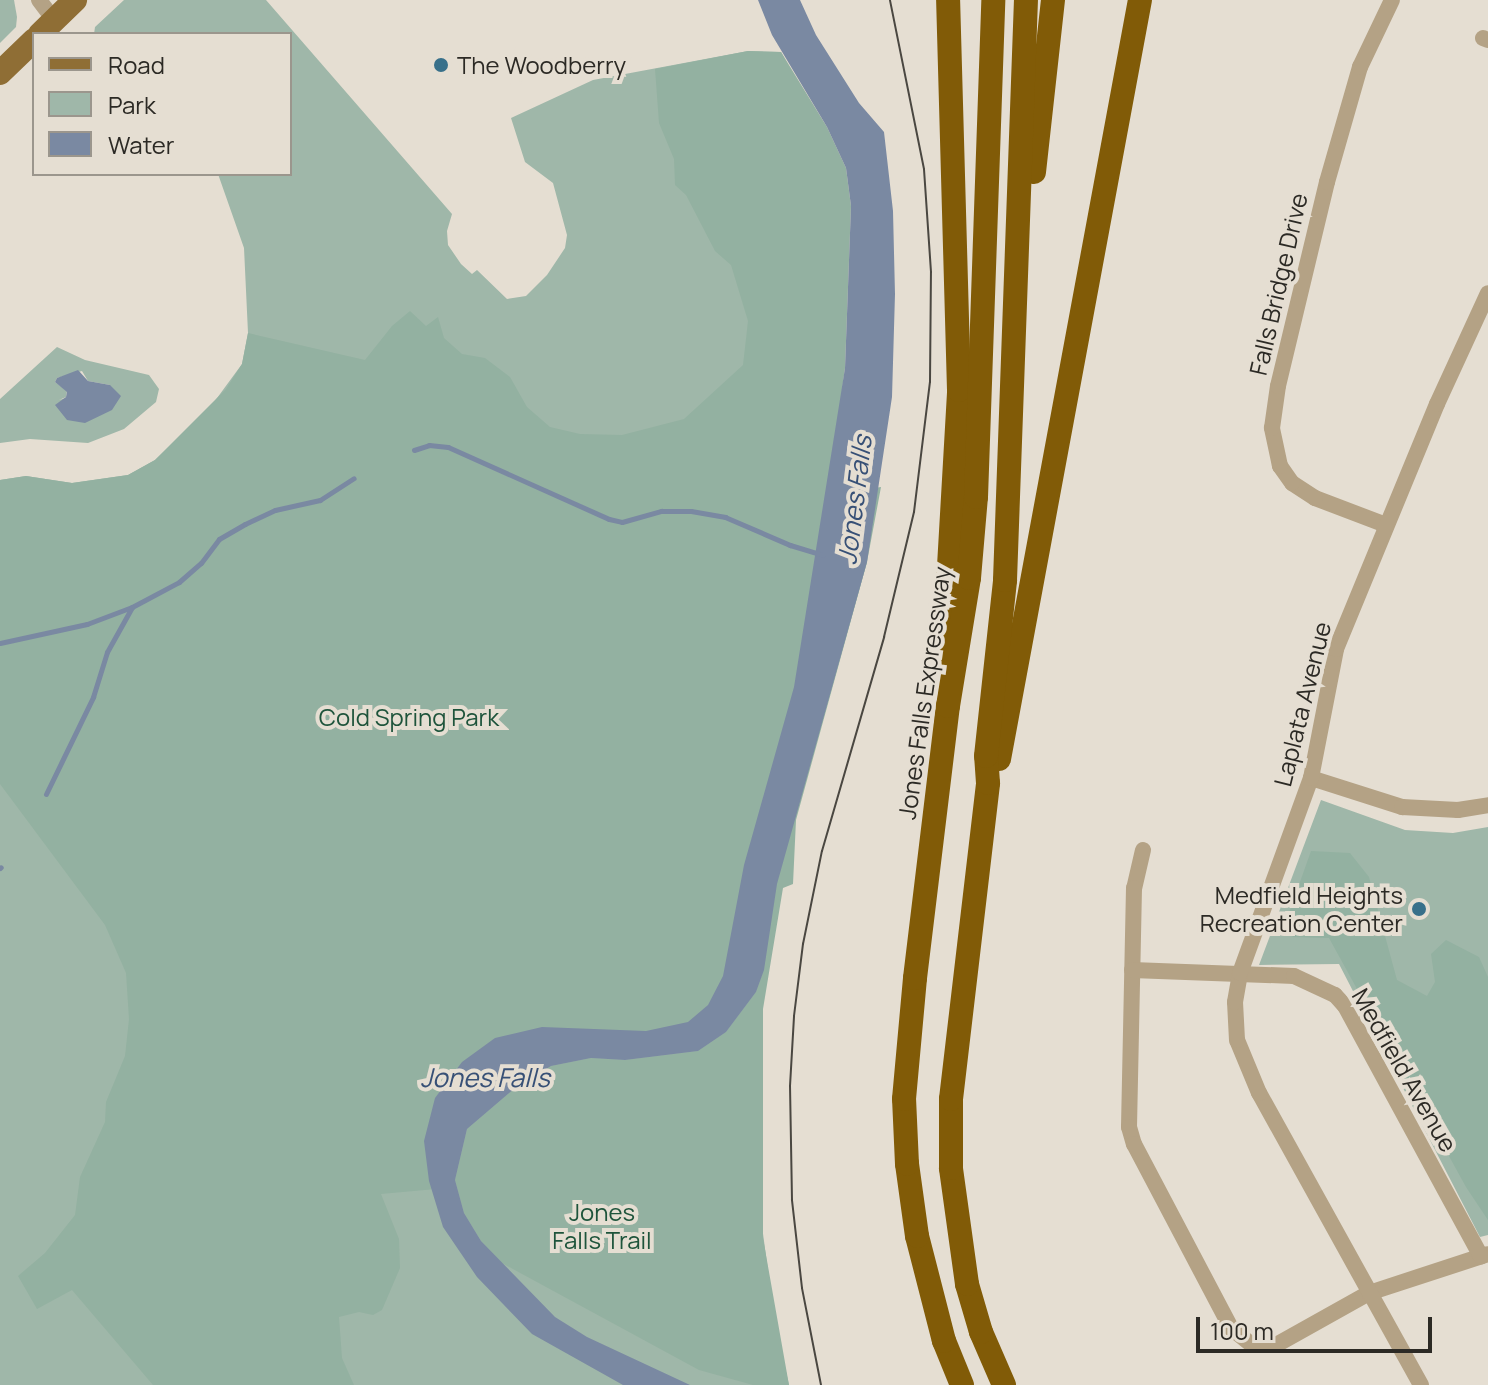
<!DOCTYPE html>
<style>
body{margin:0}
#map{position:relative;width:1488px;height:1385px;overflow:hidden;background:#e5ded2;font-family:Manrope,sans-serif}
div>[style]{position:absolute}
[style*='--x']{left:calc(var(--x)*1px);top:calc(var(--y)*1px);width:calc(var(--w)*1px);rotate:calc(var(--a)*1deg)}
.green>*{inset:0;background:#9fb7a9}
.forest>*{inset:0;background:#93b1a1}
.water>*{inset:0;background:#7a89a2}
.stream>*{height:5px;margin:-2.5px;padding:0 2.5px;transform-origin:2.5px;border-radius:2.5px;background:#7a89a2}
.minor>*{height:16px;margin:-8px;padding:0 8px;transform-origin:8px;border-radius:8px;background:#b4a285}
.primary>*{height:24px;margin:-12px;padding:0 12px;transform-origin:12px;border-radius:12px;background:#8f6e35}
.motorway>*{height:24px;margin:-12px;padding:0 12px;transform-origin:12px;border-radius:12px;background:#815b07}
.tram>*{height:2px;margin:-1px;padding:0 1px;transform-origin:1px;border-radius:1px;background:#4a4741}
.dots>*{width:22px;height:22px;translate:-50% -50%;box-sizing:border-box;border:4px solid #e5ded2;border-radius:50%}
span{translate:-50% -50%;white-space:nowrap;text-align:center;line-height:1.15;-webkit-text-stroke:8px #e5ded2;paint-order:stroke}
.poi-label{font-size:24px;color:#2c2a25}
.left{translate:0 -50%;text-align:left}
.right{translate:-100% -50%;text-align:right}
.street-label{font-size:24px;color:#2c2a25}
.park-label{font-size:24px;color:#1e543b}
.water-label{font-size:26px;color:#375076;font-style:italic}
.legend{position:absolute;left:32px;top:32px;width:260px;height:144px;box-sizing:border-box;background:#e5ded2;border:2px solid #9b968d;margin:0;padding:10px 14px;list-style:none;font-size:24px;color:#2c2a25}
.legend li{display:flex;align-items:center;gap:16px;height:40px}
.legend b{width:40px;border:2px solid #9b968d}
.scale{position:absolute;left:1196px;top:1317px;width:236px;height:36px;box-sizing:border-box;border:4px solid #2c2a25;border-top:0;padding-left:10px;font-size:24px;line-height:28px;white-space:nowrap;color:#2c2a25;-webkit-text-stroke:6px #e5ded2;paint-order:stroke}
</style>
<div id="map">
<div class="green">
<div style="clip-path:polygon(0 0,14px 0,17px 17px,16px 27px,0 43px)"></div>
<div style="clip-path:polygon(124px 0,266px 0,452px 214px,447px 231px,448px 245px,461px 264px,472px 274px,477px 270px,507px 299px,526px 296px,547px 275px,565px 248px,567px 235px,553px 183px,525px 162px,511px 118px,593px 80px,748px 51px,781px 52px,802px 90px,867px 562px,777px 884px,764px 970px,755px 1086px,759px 1204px,775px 1322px,789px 1385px,0 1385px,0 480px,26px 476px,72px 483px,128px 475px,155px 460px,209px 409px,242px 364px,248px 333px,244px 248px,218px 174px,290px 174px,290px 34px,94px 34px,95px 27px)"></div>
<div style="clip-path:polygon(evenodd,57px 347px,85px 360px,149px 375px,159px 389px,156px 402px,124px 429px,88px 443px,30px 439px,0 443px,0 399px,57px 347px,82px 371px,88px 381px,110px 385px,59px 400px,66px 397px,67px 391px,55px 382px,57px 378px,82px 371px)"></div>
<div style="clip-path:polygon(1321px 800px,1405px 830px,1453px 833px,1488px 827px,1488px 1235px,1480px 1237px,1339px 964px,1259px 965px)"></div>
</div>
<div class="forest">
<div style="clip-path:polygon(748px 51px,781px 52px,827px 127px,846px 168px,851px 206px,845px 368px,827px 495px,881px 487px,867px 562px,796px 820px,793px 884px,783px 888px,763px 1009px,763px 1238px,789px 1385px,753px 1385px,699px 1370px,500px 1262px,481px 1241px,464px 1213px,455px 1180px,467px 1129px,515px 1088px,551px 1066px,591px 1058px,625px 1060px,698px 1051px,726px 1032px,756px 992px,763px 971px,750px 969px,732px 1008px,702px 1038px,663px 1045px,578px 1043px,520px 1059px,481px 1079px,460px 1096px,447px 1125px,443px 1164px,447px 1188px,381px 1194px,399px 1239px,400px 1268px,382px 1310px,373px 1315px,359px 1312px,339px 1317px,342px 1358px,354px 1385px,153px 1385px,72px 1290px,37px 1309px,18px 1276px,45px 1253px,75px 1215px,80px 1177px,105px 1122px,106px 1102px,125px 1056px,129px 1019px,126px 973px,105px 925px,0 784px,0 480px,26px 476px,72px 483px,128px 475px,155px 460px,226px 389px,242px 364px,248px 333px,365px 360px,392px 326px,410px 311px,426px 326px,438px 317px,444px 338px,462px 354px,485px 358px,510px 377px,527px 407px,550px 427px,580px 434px,622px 435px,684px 419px,743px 365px,748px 321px,731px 265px,715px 251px,686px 195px,675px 185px,674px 159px,659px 123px,655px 69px)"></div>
<div style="clip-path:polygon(1311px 851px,1350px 853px,1369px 877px,1397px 980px,1427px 996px,1435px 982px,1431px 954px,1446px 940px,1479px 957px,1488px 977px,1488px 1220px,1466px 1187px,1329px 938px,1293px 937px,1284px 927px)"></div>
</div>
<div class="water">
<div style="clip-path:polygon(758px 0,800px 0,816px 35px,859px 103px,884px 132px,893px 211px,895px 294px,892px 397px,867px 562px,777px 884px,764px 970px,756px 992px,726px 1032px,698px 1051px,625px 1060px,591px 1058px,551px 1066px,515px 1088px,467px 1129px,455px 1180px,464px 1213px,481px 1241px,555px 1317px,587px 1337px,690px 1385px,623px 1385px,532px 1334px,477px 1277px,443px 1227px,429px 1181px,424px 1141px,435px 1098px,462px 1062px,495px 1038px,542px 1027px,646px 1031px,688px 1022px,708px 1005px,723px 976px,744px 865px,794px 687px,845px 368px,851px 206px,846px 168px,827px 127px,772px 35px)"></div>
<div style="clip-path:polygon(78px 370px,88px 381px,110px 385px,121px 396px,112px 410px,85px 423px,67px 420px,55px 405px,66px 397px,67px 392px,55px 382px,57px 378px)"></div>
</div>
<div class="stream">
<div style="--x:414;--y:450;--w:16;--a:-18"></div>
<div style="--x:429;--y:445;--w:19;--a:6"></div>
<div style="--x:448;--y:447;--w:176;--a:24.1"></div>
<div style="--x:609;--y:519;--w:13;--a:13"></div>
<div style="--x:622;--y:522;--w:41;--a:-15.8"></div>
<div style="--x:661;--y:511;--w:30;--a:0"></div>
<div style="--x:691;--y:511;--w:35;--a:10"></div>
<div style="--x:725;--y:517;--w:71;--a:23.3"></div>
<div style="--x:790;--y:545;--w:34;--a:17"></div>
<div style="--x:0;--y:643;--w:89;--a:-12.3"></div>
<div style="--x:87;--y:624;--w:48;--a:-20.7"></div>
<div style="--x:132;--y:607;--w:53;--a:-28"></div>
<div style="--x:179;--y:582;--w:29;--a:-41"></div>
<div style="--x:201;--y:563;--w:30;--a:-53"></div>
<div style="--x:219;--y:539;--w:30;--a:-30"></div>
<div style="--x:245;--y:524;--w:33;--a:-25"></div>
<div style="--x:275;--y:510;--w:46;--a:-12.5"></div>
<div style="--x:320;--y:500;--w:40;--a:-32.9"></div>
<div style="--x:46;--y:794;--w:108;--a:-64.1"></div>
<div style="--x:93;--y:697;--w:47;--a:-72.7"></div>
<div style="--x:107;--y:652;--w:51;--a:-60.9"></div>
<div style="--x:0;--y:868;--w:1;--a:-45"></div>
</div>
<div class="minor">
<div style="--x:39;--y:0;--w:25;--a:53"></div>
<div style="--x:1483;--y:38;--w:5;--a:22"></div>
<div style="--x:1386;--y:525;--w:76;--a:-159.2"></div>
<div style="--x:1315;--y:498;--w:27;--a:-147"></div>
<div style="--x:1292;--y:483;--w:21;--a:-125"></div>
<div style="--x:1280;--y:466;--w:39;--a:-102"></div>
<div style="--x:1272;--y:428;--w:42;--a:-81.9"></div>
<div style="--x:1278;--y:386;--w:210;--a:-76.5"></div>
<div style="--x:1327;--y:182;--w:120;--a:-74"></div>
<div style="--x:1360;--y:67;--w:74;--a:-64.5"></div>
<div style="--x:1311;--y:778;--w:96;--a:17.7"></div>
<div style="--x:1402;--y:807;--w:56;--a:3.1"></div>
<div style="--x:1458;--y:810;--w:30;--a:-9"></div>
<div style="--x:1143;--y:850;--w:39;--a:103"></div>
<div style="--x:1134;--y:888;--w:239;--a:91.2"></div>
<div style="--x:1129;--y:1127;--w:18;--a:74"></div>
<div style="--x:1134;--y:1144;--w:208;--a:62.2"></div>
<div style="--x:1231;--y:1328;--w:26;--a:39"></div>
<div style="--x:1251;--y:1344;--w:25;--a:2"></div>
<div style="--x:1276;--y:1345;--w:107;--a:-29.2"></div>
<div style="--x:1369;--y:1293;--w:125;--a:-18.1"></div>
<div style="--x:1132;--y:970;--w:162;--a:2.1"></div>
<div style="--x:1294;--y:976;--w:45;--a:24.9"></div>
<div style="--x:1335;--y:995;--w:15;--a:48"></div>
<div style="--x:1345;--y:1006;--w:285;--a:61.5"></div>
<div style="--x:1421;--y:1385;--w:334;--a:-119"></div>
<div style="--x:1259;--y:1093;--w:57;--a:-112.5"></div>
<div style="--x:1237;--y:1040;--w:38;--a:-93"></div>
<div style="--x:1235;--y:1002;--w:29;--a:-80"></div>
<div style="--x:1240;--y:973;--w:208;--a:-70"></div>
<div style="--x:1311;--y:778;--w:131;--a:-79"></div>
<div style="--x:1336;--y:649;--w:265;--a:-67.6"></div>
<div style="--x:1437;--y:404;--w:122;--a:-65.3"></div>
</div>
<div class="primary">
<div style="--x:40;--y:34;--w:49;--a:-44.2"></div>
<div style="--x:0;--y:73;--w:47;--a:-44.1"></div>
</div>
<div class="motorway">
<div style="--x:1034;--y:172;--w:173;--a:-83.7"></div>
<div style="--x:944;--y:653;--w:263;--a:-86.7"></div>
<div style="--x:959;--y:390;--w:390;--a:-91.6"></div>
<div style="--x:999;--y:759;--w:772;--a:-79.48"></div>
<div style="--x:962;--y:1385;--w:48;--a:-112.2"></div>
<div style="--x:944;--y:1341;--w:108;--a:-104.4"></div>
<div style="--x:917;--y:1236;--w:73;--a:-97.9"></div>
<div style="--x:907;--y:1164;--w:65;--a:-92.6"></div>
<div style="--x:904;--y:1099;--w:121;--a:-84.8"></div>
<div style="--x:915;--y:978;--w:274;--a:-83.1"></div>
<div style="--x:948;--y:706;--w:130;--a:-80.7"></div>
<div style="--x:969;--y:578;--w:81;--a:-85.1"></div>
<div style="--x:976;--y:497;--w:497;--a:-88"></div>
<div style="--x:1004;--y:1385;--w:58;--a:-113.5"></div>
<div style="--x:981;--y:1332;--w:50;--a:-106.3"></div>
<div style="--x:967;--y:1284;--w:117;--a:-97.9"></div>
<div style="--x:951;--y:1168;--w:69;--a:-90"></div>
<div style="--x:951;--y:1099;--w:318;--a:-83.3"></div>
<div style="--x:988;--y:783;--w:27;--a:-94"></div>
<div style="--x:986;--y:756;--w:177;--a:-83.8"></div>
<div style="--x:1005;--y:580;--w:580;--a:-87.93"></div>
</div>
<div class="tram">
<div style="--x:821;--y:1385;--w:99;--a:-101.1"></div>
<div style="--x:802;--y:1288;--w:89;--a:-96.5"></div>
<div style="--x:792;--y:1200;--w:114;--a:-91"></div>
<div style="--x:790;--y:1086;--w:70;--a:-86.7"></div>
<div style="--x:794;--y:1016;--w:73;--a:-82.9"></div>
<div style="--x:803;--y:944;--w:95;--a:-78.5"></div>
<div style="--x:822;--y:851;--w:223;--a:-73.8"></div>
<div style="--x:884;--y:637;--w:129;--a:-76.5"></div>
<div style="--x:914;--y:512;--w:131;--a:-83"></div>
<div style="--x:930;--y:382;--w:110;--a:-89.5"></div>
<div style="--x:931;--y:272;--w:103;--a:-93.9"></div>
<div style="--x:924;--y:169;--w:172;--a:-101.4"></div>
</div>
<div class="dots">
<div style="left:441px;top:65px;background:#38708a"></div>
<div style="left:1419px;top:909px;background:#38708a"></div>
</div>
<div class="poi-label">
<span class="left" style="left:457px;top:65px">The Woodberry</span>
<span class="right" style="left:1403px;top:909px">Medfield Heights<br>Recreation Center</span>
</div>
<div class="street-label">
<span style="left:1278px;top:284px;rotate:-77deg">Falls Bridge Drive</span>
<span style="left:924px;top:693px;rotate:-82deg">Jones Falls Expressway</span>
<span style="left:1302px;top:704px;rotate:-76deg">Laplata Avenue</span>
<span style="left:1405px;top:1070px;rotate:60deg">Medfield Avenue</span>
</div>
<div class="park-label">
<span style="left:409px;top:717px">Cold Spring Park</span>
<span style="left:602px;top:1226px">Jones<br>Falls Trail</span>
</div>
<div class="water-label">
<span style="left:855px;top:500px;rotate:-83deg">Jones Falls</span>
<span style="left:485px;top:1078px">Jones Falls</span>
</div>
<ul class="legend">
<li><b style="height:10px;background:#8f6e35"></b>Road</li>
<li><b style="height:22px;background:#9fb7a9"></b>Park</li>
<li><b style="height:22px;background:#7a89a2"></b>Water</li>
</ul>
<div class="scale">100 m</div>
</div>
